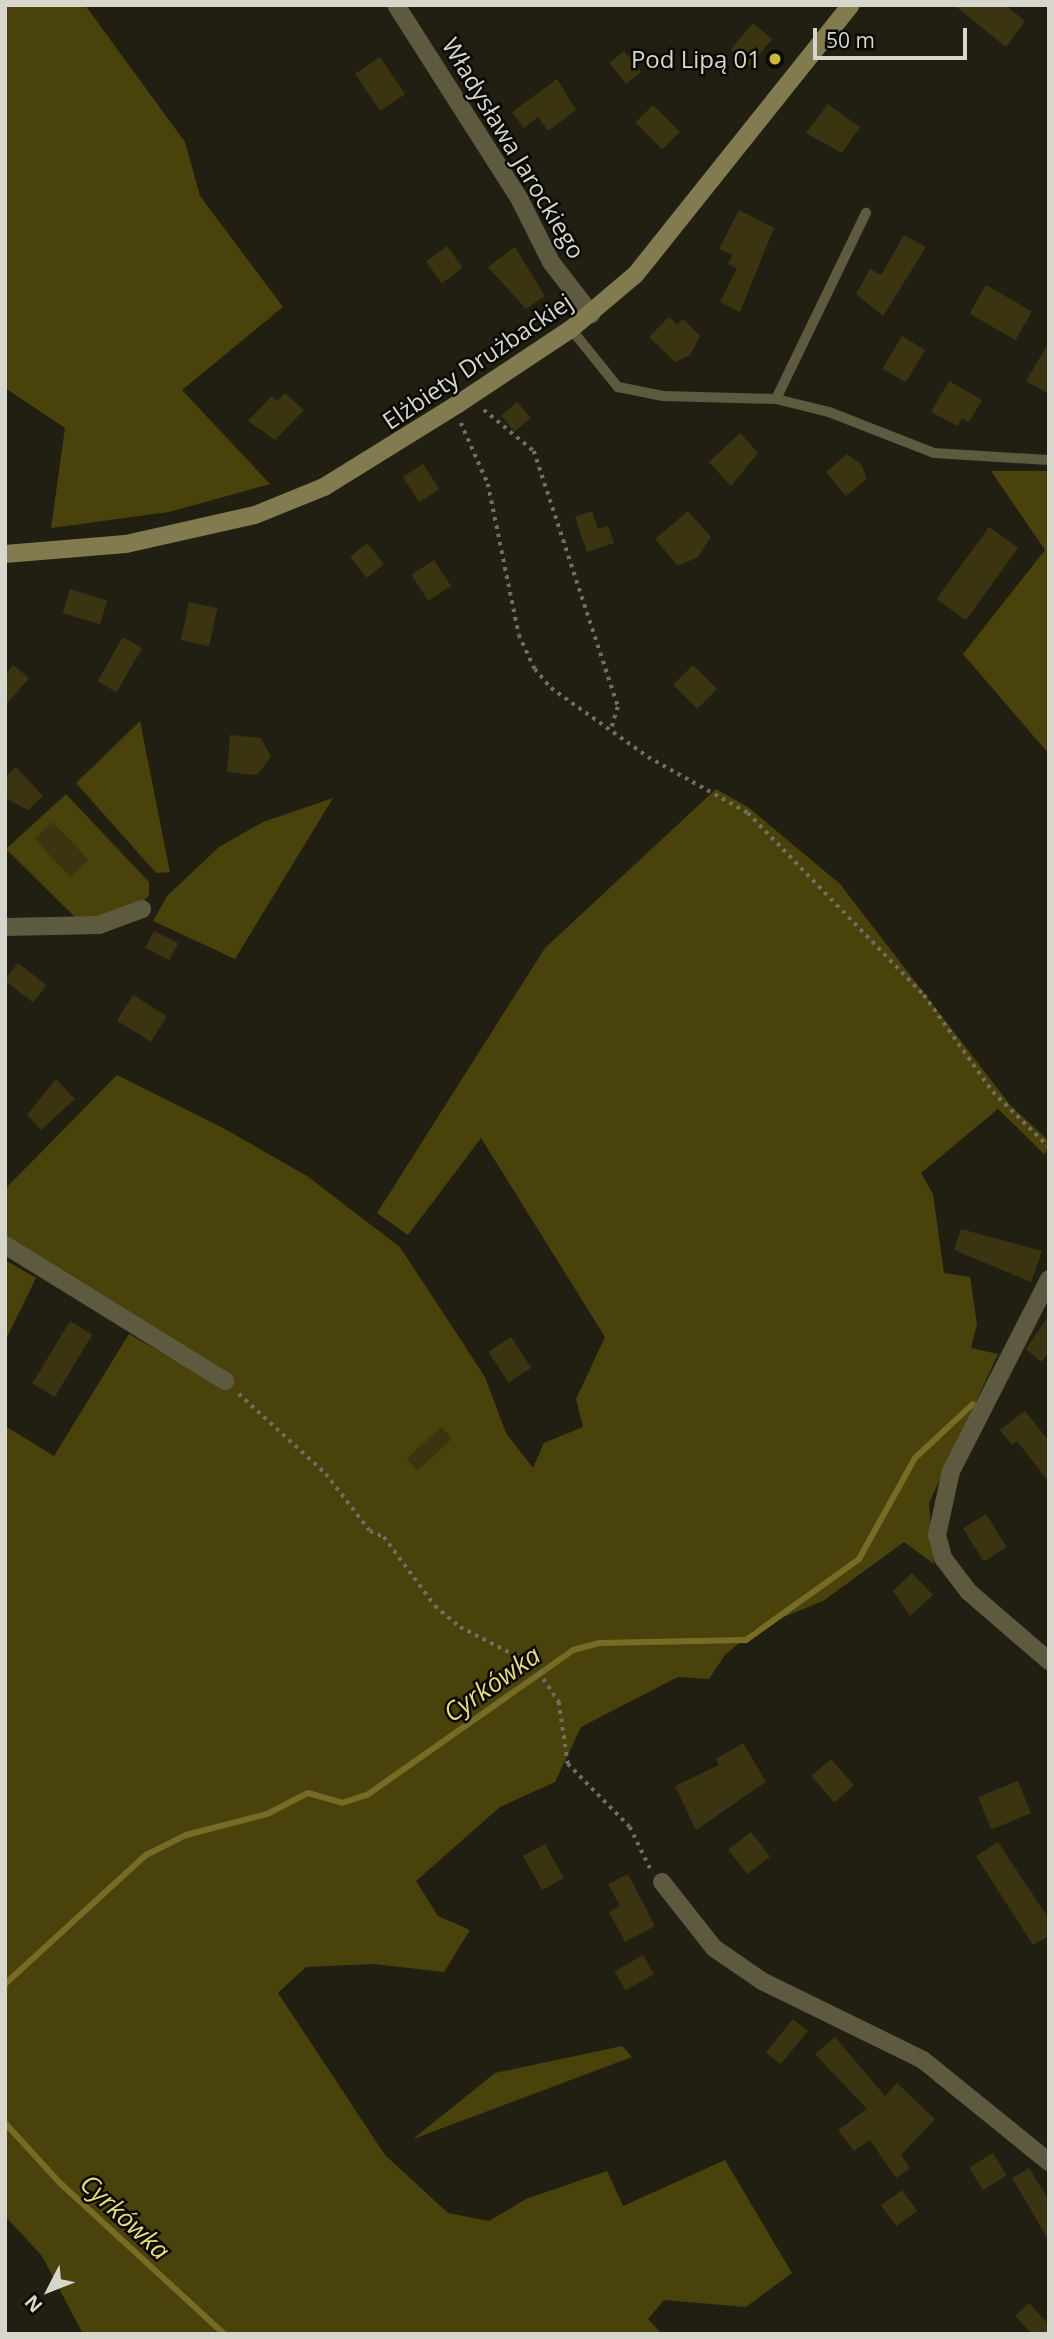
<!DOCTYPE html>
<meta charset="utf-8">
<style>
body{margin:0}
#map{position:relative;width:1054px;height:2339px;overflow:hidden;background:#211f11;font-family:"Open Sans",sans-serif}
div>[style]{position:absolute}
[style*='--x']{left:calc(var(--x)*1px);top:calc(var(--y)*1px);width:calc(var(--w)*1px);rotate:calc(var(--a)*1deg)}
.green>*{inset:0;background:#49420b}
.stream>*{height:6px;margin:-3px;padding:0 3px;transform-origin:3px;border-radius:3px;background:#766c25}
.building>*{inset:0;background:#3a3510;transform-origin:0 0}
.path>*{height:3.5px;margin-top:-1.75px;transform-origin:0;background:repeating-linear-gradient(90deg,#716f64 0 3.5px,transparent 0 8.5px)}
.lane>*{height:10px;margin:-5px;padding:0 5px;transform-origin:5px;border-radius:5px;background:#5e5a3f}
.street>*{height:18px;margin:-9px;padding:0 9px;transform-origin:9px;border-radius:9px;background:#5e5a3f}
.secondary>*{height:18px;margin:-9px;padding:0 9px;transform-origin:9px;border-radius:9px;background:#817b4f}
.dots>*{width:19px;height:19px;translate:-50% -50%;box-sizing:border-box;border:4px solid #0a0904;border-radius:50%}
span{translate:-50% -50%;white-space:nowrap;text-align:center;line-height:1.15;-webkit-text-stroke:5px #0a0904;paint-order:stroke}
.poi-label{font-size:24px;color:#d7d6cd}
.right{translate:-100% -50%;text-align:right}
.street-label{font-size:24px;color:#d7d6cd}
.water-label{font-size:26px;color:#eadc79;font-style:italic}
.frame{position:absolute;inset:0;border:7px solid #d7d6cd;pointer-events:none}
.north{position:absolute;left:14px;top:2255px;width:70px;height:70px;-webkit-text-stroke:5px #0a0904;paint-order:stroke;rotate:228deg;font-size:19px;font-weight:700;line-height:28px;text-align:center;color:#d7d6cd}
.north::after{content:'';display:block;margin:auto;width:24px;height:32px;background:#d7d6cd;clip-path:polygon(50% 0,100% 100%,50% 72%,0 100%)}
.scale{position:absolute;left:813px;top:28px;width:154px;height:32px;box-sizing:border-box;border:4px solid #d7d6cd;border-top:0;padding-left:9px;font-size:21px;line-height:24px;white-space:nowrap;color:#d7d6cd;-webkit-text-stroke:5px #0a0904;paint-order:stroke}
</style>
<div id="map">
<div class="green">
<div style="clip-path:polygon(5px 5px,85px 5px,185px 142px,200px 196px,283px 307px,182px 390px,270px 484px,169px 512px,51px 528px,65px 428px,5px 388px)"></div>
<div style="clip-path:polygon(991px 471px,1049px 471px,1049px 754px,963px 654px,1045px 550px)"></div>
<div style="clip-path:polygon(140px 721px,170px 872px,156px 873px,76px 783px)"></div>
<div style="clip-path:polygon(716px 789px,748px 807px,840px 884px,1011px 1106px,1049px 1141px,1045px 1155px,998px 1109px,921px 1173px,933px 1194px,944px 1273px,970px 1277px,977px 1324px,971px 1348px,998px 1354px,929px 1503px,934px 1564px,904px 1542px,823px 1601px,755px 1629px,725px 1655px,709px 1679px,678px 1677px,581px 1727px,555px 1782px,500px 1807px,416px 1881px,438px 1916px,470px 1930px,444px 1972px,373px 1964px,306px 1967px,278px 1993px,385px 2155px,448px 2213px,489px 2221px,526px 2199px,607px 2171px,623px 2206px,725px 2160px,792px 2273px,746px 2307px,664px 2300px,648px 2319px,662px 2334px,83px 2334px,42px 2256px,5px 2216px,5px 1426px,54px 1456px,129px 1334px,223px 1387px,5px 1240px,5px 1189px,117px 1075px,223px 1128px,307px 1176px,400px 1247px,485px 1377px,506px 1433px,533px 1468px,544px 1443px,583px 1427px,576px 1399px,605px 1337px,481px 1138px,408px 1235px,377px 1213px,545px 948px)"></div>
<div style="clip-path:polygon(66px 794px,149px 882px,149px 895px,138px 907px,81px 923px,6px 849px)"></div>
<div style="clip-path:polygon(333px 798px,235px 959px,153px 921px,167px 896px,219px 847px,263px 822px)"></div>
<div style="clip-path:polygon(5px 1260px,36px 1278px,5px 1341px)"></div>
<div style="clip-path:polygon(622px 2046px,632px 2057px,413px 2139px,495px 2073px)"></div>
</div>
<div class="stream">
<div style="--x:5;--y:1984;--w:191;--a:-42.5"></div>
<div style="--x:146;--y:1855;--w:45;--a:-26.6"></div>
<div style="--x:186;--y:1835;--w:84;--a:-14.5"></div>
<div style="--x:267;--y:1814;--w:46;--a:-27.1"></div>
<div style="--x:308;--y:1793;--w:35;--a:16"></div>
<div style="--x:342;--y:1803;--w:26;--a:-18"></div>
<div style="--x:367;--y:1795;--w:252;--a:-35.1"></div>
<div style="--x:573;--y:1650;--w:27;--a:-15"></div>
<div style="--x:599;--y:1643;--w:147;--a:-1.2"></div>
<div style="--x:746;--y:1640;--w:139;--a:-35.6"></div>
<div style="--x:859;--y:1559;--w:115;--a:-61"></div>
<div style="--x:915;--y:1458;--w:79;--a:-43"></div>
<div style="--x:5;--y:2123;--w:81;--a:47.5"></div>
<div style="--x:60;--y:2183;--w:223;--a:42.6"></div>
</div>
<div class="building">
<div style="clip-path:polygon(954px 5px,1005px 5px,1025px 21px,1006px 47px)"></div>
<div style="left:753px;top:23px;width:25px;height:35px;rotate:40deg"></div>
<div style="left:624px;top:51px;width:27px;height:19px;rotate:51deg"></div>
<div style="left:380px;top:57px;width:45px;height:30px;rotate:56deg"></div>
<div style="clip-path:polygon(557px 79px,576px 110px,548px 131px,538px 117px,524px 128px,512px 112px)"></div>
<div style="clip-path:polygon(828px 104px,860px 127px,842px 153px,806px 133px)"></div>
<div style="left:653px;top:105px;width:38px;height:25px;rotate:45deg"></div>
<div style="clip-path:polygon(739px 210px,774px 228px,740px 312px,720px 302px,737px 268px,728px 264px,732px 255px,719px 249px)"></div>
<div style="clip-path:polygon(904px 235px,926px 247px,883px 316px,856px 294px,870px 269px,881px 275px)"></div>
<div style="left:447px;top:246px;width:27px;height:26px;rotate:54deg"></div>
<div style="clip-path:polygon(515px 247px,545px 296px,526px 309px,488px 267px)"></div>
<div style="left:986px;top:285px;width:53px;height:33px;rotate:30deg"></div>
<div style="clip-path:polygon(669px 317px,677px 325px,683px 319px,700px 336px,690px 355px,675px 362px,649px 337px)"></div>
<div style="left:902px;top:336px;width:27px;height:38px;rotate:31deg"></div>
<div style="clip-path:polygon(1049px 342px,1049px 394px,1026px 381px)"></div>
<div style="clip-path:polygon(949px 381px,982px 400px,969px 422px,962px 418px,958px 426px,931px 412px)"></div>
<div style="clip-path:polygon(285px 393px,304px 410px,275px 440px,248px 421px,272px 396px,277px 401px)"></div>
<div style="left:517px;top:402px;width:21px;height:21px;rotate:49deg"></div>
<div style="clip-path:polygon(740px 433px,758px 453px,731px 486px,709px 462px)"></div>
<div style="clip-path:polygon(847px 454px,861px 464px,867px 479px,846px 496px,826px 472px)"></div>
<div style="left:423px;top:464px;width:30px;height:24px;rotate:57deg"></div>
<div style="clip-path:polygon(592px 511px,598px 529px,608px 526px,614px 543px,587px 552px,575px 517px)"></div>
<div style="clip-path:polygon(688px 511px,711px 537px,698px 557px,678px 566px,655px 539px)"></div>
<div style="left:989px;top:527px;width:36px;height:89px;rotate:36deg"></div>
<div style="left:367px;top:543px;width:27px;height:22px;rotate:51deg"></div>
<div style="left:434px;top:560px;width:31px;height:27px;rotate:57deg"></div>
<div style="left:70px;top:589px;width:39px;height:25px;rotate:17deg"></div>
<div style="left:189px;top:602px;width:29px;height:39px;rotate:12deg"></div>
<div style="left:123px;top:637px;width:22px;height:51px;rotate:30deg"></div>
<div style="clip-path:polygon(13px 665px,29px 678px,5px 706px,5px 676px)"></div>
<div style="left:693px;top:665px;width:34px;height:28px;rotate:45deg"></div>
<div style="clip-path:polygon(230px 735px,261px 738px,271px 757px,257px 775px,227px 772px)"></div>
<div style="clip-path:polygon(16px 767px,43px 796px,28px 810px,5px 798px,5px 777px)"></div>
<div style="left:53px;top:822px;width:52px;height:25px;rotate:47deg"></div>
<div style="left:154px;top:931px;width:27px;height:19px;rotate:27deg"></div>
<div style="left:18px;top:963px;width:36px;height:22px;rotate:38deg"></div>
<div style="left:133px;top:995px;width:40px;height:30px;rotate:32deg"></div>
<div style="clip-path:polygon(56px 1079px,75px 1099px,41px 1130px,27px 1115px)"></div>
<div style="clip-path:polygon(961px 1229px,1042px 1251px,1031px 1282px,954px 1250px)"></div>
<div style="clip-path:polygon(1049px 1315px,1049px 1353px,1041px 1362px,1026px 1349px)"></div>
<div style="left:70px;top:1321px;width:26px;height:73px;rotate:31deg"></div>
<div style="left:511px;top:1337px;width:37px;height:27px;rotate:57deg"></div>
<div style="clip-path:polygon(1025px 1411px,1049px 1441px,1049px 1482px,1017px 1441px,1012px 1445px,1000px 1430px)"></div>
<div style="left:441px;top:1427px;width:16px;height:47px;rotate:47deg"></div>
<div style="left:986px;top:1514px;width:39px;height:27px;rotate:58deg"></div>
<div style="clip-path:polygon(912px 1573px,933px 1595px,910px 1616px,893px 1591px)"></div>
<div style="clip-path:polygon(743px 1743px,766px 1782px,696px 1830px,675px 1786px,719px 1765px,716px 1759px)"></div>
<div style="left:831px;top:1759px;width:35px;height:26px;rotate:49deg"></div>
<div style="left:1018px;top:1781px;width:35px;height:43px;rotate:68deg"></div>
<div style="left:751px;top:1832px;width:31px;height:29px;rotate:52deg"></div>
<div style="clip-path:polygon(998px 1842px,1049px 1919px,1049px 1936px,1033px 1945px,976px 1856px)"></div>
<div style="left:545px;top:1844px;width:39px;height:25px;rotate:61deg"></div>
<div style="clip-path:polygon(628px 1874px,655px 1926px,625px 1942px,609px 1912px,620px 1906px,608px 1884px)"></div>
<div style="left:643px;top:1955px;width:22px;height:33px;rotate:60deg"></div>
<div style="left:793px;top:2019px;width:19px;height:43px;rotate:39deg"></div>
<div style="clip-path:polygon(835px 2037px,885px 2096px,897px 2083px,935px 2119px,901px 2155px,910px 2168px,896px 2178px,870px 2140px,854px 2151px,838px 2130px,867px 2109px,815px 2054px)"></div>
<div style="left:993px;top:2153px;width:26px;height:28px;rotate:58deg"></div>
<div style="clip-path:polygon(1029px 2168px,1049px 2200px,1049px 2241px,1012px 2178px)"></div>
<div style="left:902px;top:2190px;width:26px;height:26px;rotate:54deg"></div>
<div style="clip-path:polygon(1029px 2303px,1049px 2325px,1049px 2334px,1032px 2334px,1015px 2316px)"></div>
</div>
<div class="path">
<div style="--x:484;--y:410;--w:65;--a:39.4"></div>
<div style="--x:534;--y:451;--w:269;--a:71.8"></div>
<div style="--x:618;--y:707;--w:24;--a:107"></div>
<div style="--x:461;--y:423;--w:67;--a:66.1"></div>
<div style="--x:488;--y:484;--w:154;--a:78.4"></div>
<div style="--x:519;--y:635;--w:38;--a:65"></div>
<div style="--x:535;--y:669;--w:25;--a:50"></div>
<div style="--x:551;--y:688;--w:119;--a:35.4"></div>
<div style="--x:648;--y:757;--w:115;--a:29.2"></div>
<div style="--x:748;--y:813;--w:253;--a:46"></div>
<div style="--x:924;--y:995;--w:119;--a:54.6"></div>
<div style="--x:993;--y:1092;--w:78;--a:44.5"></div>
<div style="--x:239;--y:1394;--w:118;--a:42.6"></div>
<div style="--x:326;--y:1474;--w:72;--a:52.3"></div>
<div style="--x:370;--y:1531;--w:15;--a:23"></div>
<div style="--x:384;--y:1537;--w:86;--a:53.5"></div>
<div style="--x:435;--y:1606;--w:33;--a:40"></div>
<div style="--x:460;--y:1627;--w:83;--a:27.2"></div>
<div style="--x:534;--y:1665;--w:45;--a:56"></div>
<div style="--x:559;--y:1702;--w:63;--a:81.7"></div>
<div style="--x:568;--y:1764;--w:88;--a:45.5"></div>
<div style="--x:630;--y:1827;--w:48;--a:64"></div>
</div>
<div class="lane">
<div style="--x:571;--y:329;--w:75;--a:51"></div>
<div style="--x:618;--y:387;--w:46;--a:11.3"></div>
<div style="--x:663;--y:396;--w:113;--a:1.5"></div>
<div style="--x:776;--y:399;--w:55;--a:13.8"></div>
<div style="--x:829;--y:412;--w:113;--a:21.3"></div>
<div style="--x:934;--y:453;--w:115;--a:3.5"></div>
<div style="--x:776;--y:399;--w:207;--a:-64.2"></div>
</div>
<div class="street">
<div style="--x:396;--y:5;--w:231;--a:57.5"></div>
<div style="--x:520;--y:200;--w:69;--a:63.4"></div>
<div style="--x:551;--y:262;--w:66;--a:52.4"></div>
<div style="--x:5;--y:927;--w:94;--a:-1.2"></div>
<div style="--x:99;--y:925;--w:46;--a:-20.4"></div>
<div style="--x:5;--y:1245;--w:259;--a:31.7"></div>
<div style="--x:1049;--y:1279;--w:216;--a:117"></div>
<div style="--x:951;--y:1471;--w:66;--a:102.3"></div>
<div style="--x:937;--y:1535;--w:24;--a:75"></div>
<div style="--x:943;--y:1558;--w:43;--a:52.6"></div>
<div style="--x:969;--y:1592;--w:106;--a:40.8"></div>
<div style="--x:662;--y:1882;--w:84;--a:51.8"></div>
<div style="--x:714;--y:1948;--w:58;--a:34.5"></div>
<div style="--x:762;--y:1981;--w:179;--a:26.1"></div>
<div style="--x:923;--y:2060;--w:162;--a:39"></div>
</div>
<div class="secondary">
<div style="--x:5;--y:554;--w:121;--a:-4.7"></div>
<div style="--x:126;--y:544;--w:132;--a:-12.7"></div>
<div style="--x:255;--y:515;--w:74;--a:-22.1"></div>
<div style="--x:324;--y:487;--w:158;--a:-31.8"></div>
<div style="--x:458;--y:404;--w:136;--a:-33.6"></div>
<div style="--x:571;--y:329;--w:85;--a:-40.2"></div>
<div style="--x:636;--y:274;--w:344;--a:-51.4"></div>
</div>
<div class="dots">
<div style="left:775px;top:59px;background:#cbb939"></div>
</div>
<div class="poi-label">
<span class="right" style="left:761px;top:59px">Pod Lipą 01</span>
</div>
<div class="street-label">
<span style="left:514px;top:148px;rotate:59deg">Władysława Jarockiego</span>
<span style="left:477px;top:361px;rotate:-34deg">Elżbiety Drużbackiej</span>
</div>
<div class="water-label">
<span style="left:492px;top:1684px;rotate:-35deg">Cyrkówka</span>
<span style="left:125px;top:2217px;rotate:43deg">Cyrkówka</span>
</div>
<div class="frame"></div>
<div class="north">N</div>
<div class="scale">50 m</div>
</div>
